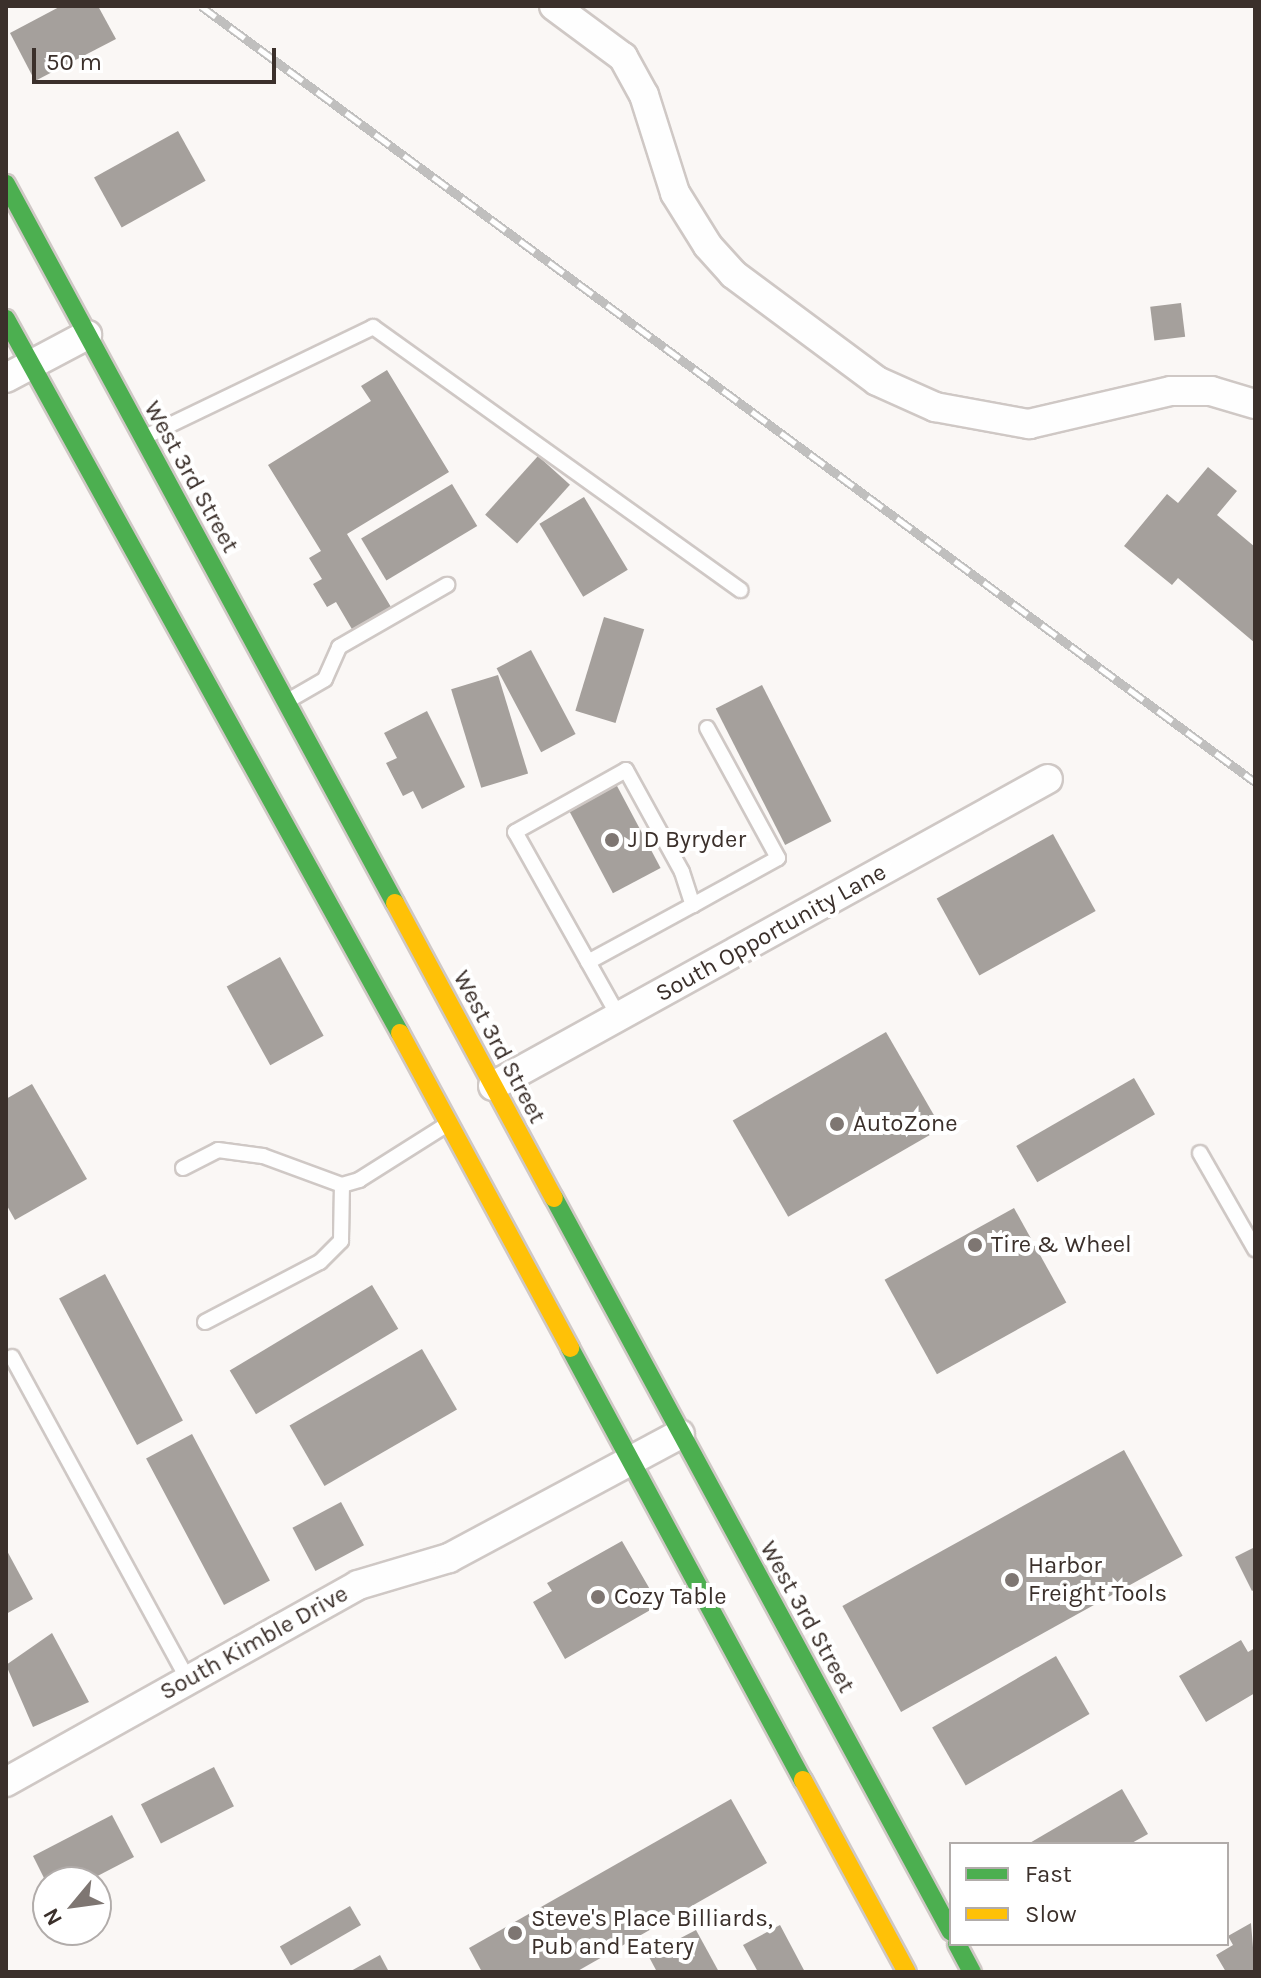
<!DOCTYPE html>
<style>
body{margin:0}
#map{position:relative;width:1261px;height:1978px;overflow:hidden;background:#faf7f5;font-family:Karla,sans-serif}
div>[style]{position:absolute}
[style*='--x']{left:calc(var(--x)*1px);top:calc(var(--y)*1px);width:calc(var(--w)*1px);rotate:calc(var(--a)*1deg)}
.building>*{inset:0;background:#a5a09c;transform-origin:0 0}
.roads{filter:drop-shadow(2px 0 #cfc8c5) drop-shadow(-2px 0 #cfc8c5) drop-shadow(0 2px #cfc8c5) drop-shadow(0 -2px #cfc8c5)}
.lane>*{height:14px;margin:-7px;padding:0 7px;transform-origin:7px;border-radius:7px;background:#fefefe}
.street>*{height:28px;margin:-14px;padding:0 14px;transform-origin:14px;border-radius:14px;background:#fefefe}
.fast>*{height:18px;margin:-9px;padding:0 9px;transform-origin:9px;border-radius:9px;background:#4caf50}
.slow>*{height:18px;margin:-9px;padding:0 9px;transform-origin:9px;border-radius:9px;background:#ffc107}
.rail>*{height:9px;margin-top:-4.5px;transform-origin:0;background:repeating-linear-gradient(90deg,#fff 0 18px,#c0bfbe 0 36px);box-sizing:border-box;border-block:2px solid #c0bfbe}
.dots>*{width:22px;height:22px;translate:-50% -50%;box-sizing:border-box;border:4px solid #fff;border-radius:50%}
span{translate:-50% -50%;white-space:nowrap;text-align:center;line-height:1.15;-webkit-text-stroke:8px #fff;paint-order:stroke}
.street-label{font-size:24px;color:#3b302b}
.poi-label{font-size:24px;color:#3b302b}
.left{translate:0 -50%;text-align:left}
.frame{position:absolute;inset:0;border:8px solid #3b302b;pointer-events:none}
.legend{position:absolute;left:949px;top:1842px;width:280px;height:104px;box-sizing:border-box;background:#fff;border:2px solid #b1acaa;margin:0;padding:10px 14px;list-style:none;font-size:24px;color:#3b302b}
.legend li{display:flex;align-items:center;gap:16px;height:40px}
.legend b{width:40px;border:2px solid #b1acaa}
.north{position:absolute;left:32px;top:1866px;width:80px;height:80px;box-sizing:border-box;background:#fff;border:2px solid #b1acaa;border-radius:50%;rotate:241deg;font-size:22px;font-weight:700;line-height:32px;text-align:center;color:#3b302b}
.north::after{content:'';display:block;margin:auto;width:28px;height:36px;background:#7e7672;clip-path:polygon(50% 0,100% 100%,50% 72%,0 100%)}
.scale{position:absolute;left:32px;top:48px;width:244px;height:36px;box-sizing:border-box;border:4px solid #3b302b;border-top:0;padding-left:10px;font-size:24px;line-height:28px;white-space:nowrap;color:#3b302b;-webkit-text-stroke:6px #fff;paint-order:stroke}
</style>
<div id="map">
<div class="building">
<div style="clip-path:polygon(61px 6px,98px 6px,116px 39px,35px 81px,10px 33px)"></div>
<div style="left:178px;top:131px;width:57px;height:96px;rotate:61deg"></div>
<div style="left:1181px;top:303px;width:34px;height:31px;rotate:83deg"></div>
<div style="clip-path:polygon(387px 370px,449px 472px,347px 534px,394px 612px,356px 636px,336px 602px,327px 607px,313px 584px,322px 579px,309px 558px,321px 551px,268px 465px,371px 401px,361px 386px)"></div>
<div style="left:538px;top:456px;width:43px;height:79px;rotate:42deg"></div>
<div style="clip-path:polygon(1208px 467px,1237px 491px,1217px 515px,1255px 547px,1255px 643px,1178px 578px,1172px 585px,1124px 546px,1167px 494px,1178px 503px)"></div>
<div style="left:452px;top:484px;width:49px;height:106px;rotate:59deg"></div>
<div style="left:584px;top:497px;width:85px;height:52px;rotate:59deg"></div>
<div style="left:604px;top:617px;width:42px;height:98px;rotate:17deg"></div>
<div style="left:531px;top:650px;width:95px;height:39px;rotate:62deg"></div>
<div style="left:498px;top:675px;width:103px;height:49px;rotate:73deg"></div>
<div style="left:762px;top:685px;width:153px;height:52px;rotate:63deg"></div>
<div style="clip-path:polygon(427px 711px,465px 787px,422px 809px,413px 791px,403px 796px,386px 763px,397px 758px,384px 733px)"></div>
<div style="left:616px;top:784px;width:95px;height:54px;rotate:62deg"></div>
<div style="left:1053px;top:834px;width:88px;height:133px;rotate:61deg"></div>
<div style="left:280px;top:957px;width:90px;height:61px;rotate:61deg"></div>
<div style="left:886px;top:1032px;width:111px;height:177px;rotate:60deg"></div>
<div style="left:1134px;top:1078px;width:42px;height:136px;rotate:60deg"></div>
<div style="clip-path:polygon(32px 1084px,87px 1179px,15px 1220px,6px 1204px,6px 1099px)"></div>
<div style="left:1014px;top:1208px;width:108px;height:148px;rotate:61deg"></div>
<div style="left:105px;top:1274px;width:166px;height:52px;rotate:62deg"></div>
<div style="left:372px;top:1285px;width:51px;height:166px;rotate:59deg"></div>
<div style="left:422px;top:1349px;width:70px;height:153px;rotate:60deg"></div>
<div style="left:192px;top:1434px;width:166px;height:52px;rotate:62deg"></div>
<div style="left:1124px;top:1450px;width:121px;height:322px;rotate:61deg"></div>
<div style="left:341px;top:1502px;width:49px;height:55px;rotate:62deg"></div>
<div style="clip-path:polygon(622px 1541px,659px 1605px,565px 1659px,533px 1602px,552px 1591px,547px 1583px)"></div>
<div style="clip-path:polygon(1255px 1547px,1255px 1589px,1252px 1591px,1235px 1557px)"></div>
<div style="clip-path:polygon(6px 1549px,33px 1599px,6px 1614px)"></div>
<div style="clip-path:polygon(52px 1633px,89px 1702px,33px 1727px,6px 1665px)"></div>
<div style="clip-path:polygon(1241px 1640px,1248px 1652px,1255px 1648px,1255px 1693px,1206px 1722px,1179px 1676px)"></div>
<div style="left:1056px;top:1656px;width:67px;height:143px;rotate:60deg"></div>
<div style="left:214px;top:1767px;width:44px;height:82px;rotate:63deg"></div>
<div style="clip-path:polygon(1122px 1789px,1148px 1834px,1130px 1844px,1028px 1844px)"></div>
<div style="clip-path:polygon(731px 1799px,767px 1863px,576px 1972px,482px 1972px,469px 1948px)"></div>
<div style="clip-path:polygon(112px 1815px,134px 1857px,86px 1882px,46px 1882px,33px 1856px)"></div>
<div style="left:350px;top:1906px;width:22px;height:81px;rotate:60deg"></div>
<div style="clip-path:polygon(1251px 1923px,1255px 1972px,1226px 1972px,1216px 1955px,1233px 1945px,1228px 1936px)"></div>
<div style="clip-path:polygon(780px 1925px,805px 1972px,758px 1972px,743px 1945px)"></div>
<div style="clip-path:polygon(696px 1930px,719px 1972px,657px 1972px,648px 1955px)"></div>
<div style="clip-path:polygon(380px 1955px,389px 1972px,349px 1972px)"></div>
</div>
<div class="roads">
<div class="lane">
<div style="--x:147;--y:436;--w:251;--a:-25.7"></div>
<div style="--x:373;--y:327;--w:452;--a:35.6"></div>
<div style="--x:291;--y:699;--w:39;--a:-30"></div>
<div style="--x:325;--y:679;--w:35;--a:-66"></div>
<div style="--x:339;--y:647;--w:125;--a:-29.9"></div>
<div style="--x:588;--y:962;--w:119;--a:-28.5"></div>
<div style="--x:619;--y:1017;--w:212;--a:-119.3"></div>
<div style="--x:515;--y:832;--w:127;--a:-29.2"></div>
<div style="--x:626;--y:770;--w:116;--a:61.2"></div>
<div style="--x:682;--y:872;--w:35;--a:72"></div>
<div style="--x:693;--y:905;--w:97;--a:-28.9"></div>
<div style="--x:778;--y:858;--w:148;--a:-118.6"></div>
<div style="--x:1200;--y:1153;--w:111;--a:60.2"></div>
<div style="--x:183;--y:1168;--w:39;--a:-27"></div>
<div style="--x:218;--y:1150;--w:45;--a:7.6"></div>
<div style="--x:263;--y:1156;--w:84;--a:20.2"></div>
<div style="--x:342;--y:1185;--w:18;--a:-16"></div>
<div style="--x:359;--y:1180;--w:103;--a:-32.3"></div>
<div style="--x:205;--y:1322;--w:130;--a:-27.6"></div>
<div style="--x:320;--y:1262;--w:30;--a:-45"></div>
<div style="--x:341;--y:1241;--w:56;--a:-89"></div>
<div style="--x:12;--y:1357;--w:368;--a:61.4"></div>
</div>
<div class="street">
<div style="--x:554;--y:6;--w:86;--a:36.5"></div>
<div style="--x:623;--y:57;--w:43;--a:61.1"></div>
<div style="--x:644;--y:95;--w:103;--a:72.4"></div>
<div style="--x:675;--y:193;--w:62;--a:58.1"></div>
<div style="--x:708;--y:246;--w:38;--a:48"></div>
<div style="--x:733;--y:274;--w:179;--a:36.6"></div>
<div style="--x:877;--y:381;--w:64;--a:24.1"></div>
<div style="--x:935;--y:407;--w:96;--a:10.3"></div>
<div style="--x:1029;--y:424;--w:146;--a:-13.1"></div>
<div style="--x:1171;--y:391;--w:40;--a:0"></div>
<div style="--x:1211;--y:391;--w:46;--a:16.5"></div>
<div style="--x:6;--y:378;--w:92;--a:-28"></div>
<div style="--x:493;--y:1086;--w:634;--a:-28.95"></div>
<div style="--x:6;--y:1782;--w:403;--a:-29.2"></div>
<div style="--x:358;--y:1585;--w:95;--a:-16.5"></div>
<div style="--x:449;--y:1558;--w:262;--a:-28.2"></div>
</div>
<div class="fast">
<div style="--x:6;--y:184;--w:817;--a:61.59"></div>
<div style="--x:6;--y:319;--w:815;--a:61.11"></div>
<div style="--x:554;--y:1198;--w:834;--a:61.59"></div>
<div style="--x:570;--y:1348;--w:491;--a:61.7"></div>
<div style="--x:957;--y:1944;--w:32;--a:62"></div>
</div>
<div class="slow">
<div style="--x:395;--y:903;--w:335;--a:61.7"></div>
<div style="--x:400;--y:1033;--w:358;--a:61.6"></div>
<div style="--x:803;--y:1780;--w:218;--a:61.6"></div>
</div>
</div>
<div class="rail">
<div style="--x:201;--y:6;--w:1309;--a:36.36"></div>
</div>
<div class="dots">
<div style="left:612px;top:840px;background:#7e7672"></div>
<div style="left:837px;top:1124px;background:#7e7672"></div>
<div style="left:975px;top:1245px;background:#7e7672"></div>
<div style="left:1012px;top:1580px;background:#7e7672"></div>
<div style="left:598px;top:1597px;background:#7e7672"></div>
<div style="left:515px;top:1933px;background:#7e7672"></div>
</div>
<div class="street-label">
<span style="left:191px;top:477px;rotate:61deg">West 3rd Street</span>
<span style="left:771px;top:933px;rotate:-29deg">South Opportunity Lane</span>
<span style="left:499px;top:1047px;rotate:62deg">West 3rd Street</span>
<span style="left:807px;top:1617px;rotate:61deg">West 3rd Street</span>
<span style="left:254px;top:1643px;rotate:-29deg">South Kimble Drive</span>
</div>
<div class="poi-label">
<span class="left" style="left:628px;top:840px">J D Byryder</span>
<span class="left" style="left:853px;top:1124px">AutoZone</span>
<span class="left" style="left:991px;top:1245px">Tire &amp; Wheel</span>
<span class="left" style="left:1028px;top:1580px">Harbor<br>Freight Tools</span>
<span class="left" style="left:614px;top:1597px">Cozy Table</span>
<span class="left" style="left:531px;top:1933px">Steve's Place Billiards,<br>Pub and Eatery</span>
</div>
<div class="frame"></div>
<ul class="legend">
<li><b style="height:10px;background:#4caf50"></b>Fast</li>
<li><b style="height:10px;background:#ffc107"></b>Slow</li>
</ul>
<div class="north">N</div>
<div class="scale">50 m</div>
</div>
